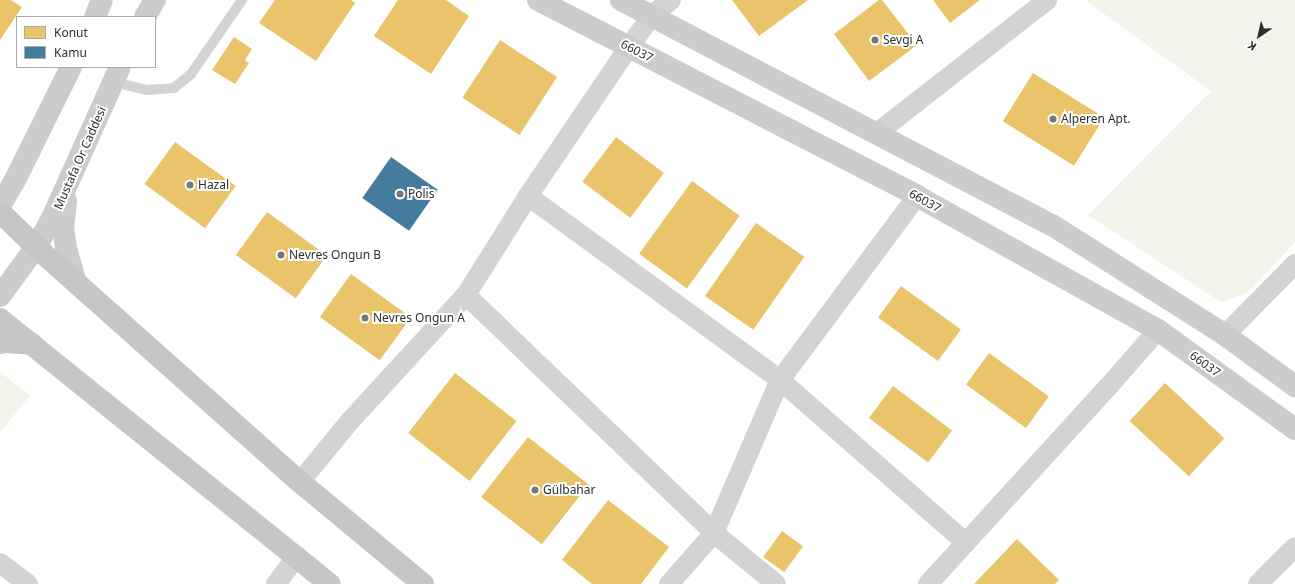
<!DOCTYPE html>
<meta charset="utf-8">
<style>
body{margin:0}
#map{position:relative;width:1295px;height:584px;overflow:hidden;background:#fff;font-family:"Noto Sans",sans-serif}
div>[style]{position:absolute}
[style*='--x']{left:calc(var(--x)*1px);top:calc(var(--y)*1px);width:calc(var(--w)*1px);rotate:calc(var(--a)*1deg)}
.green>*{inset:0;background:#f2f5eb}
.homes>*{inset:0;background:#e9c46a;transform-origin:0 0}
.public>*{inset:0;background:#457b9d;transform-origin:0 0}
.lane>*{height:10px;margin:-5px;padding:0 5px;transform-origin:5px;border-radius:5px;background:#d3d3d3}
.street>*{height:20px;margin:-10px;padding:0 10px;transform-origin:10px;border-radius:10px;background:#d3d3d3}
.secondary>*{height:22px;margin:-11px;padding:0 11px;transform-origin:11px;border-radius:11px;background:#ccc}
.primary>*{height:22px;margin:-11px;padding:0 11px;transform-origin:11px;border-radius:11px;background:#c6c6c6}
.dots>*{width:11px;height:11px;translate:-50% -50%;box-sizing:border-box;border:2px solid #fff;border-radius:50%}
span{translate:-50% -50%;white-space:nowrap;text-align:center;line-height:1.15;-webkit-text-stroke:4px #fff;paint-order:stroke}
.poi-label{font-size:12px;color:#2e2e2e}
.left{translate:0 -50%;text-align:left}
.street-label{font-size:12px;color:#2e2e2e}
.legend{position:absolute;left:16px;top:16px;width:140px;height:52px;box-sizing:border-box;background:#fff;border:1px solid #ababab;margin:0;padding:5px 7px;list-style:none;font-size:12px;color:#2e2e2e}
.legend li{display:flex;align-items:center;gap:8px;height:20px}
.legend b{width:20px;border:1px solid #ababab}
.north{position:absolute;left:1239px;top:16px;width:40px;height:40px;-webkit-text-stroke:3px #fff;paint-order:stroke;rotate:214deg;font-size:11px;font-weight:700;line-height:16px;text-align:center;color:#2e2e2e}
.north::after{content:'';display:block;margin:auto;width:14px;height:18px;background:#2e2e2e;clip-path:polygon(50% 0,100% 100%,50% 72%,0 100%)}
</style>
<div id="map">
<div class="green">
<div style="clip-path:polygon(1085px 0,1295px 0,1295px 242px,1249px 292px,1221px 302px,1088px 215px,1211px 91px)"></div>
<div style="clip-path:polygon(0 372px,30px 396px,0 432px)"></div>
</div>
<div class="homes">
<div style="clip-path:polygon(0 0,11px 0,22px 7px,0 40px)"></div>
<div style="clip-path:polygon(275px 0,351px 0,355px 3px,316px 61px,259px 23px)"></div>
<div style="clip-path:polygon(398px 0,446px 0,469px 16px,431px 74px,374px 36px)"></div>
<div style="clip-path:polygon(732px 0,808px 0,759px 36px)"></div>
<div style="clip-path:polygon(879px 0,882px 0,917px 45px,869px 81px,834px 34px)"></div>
<div style="clip-path:polygon(933px 0,980px 0,950px 23px)"></div>
<div style="clip-path:polygon(234px 37px,252px 49px,245px 60px,249px 63px,235px 84px,212px 70px)"></div>
<div style="left:500px;top:40px;width:68px;height:69px;rotate:33deg"></div>
<div style="left:1033px;top:73px;width:84px;height:57px;rotate:32deg"></div>
<div style="left:616px;top:137px;width:60px;height:56px;rotate:37deg"></div>
<div style="left:175px;top:142px;width:75px;height:52px;rotate:36deg"></div>
<div style="left:692px;top:181px;width:59px;height:90px;rotate:36deg"></div>
<div style="left:267px;top:212px;width:74px;height:53px;rotate:36deg"></div>
<div style="left:756px;top:223px;width:59px;height:89px;rotate:35deg"></div>
<div style="left:351px;top:274px;width:74px;height:53px;rotate:36deg"></div>
<div style="left:901px;top:286px;width:74px;height:39px;rotate:36deg"></div>
<div style="left:989px;top:353px;width:74px;height:39px;rotate:36deg"></div>
<div style="left:455px;top:373px;width:78px;height:76px;rotate:38deg"></div>
<div style="left:1165px;top:383px;width:81px;height:52px;rotate:43deg"></div>
<div style="left:893px;top:386px;width:74px;height:40px;rotate:37deg"></div>
<div style="left:528px;top:437px;width:77px;height:76px;rotate:38deg"></div>
<div style="clip-path:polygon(608px 500px,669px 547px,641px 584px,592px 584px,562px 560px)"></div>
<div style="left:782px;top:531px;width:26px;height:32px;rotate:36deg"></div>
<div style="clip-path:polygon(1017px 539px,1059px 580px,1055px 584px,974px 584px)"></div>
</div>
<div class="public">
<div style="left:391px;top:157px;width:57px;height:50px;rotate:35deg"></div>
</div>
<div class="lane">
<div style="--x:114;--y:82;--w:34;--a:14"></div>
<div style="--x:147;--y:90;--w:27;--a:-4"></div>
<div style="--x:174;--y:88;--w:22;--a:-39"></div>
<div style="--x:191;--y:74;--w:90;--a:-55.4"></div>
</div>
<div class="street">
<div style="--x:877;--y:133;--w:216;--a:-38"></div>
<div style="--x:528;--y:196;--w:312;--a:36.1"></div>
<div style="--x:780;--y:380;--w:247;--a:41.2"></div>
<div style="--x:466;--y:295;--w:117;--a:-57.9"></div>
<div style="--x:528;--y:196;--w:180;--a:-55.9"></div>
<div style="--x:629;--y:47;--w:39;--a:-54"></div>
<div style="--x:652;--y:15;--w:24;--a:-38"></div>
<div style="--x:1225;--y:335;--w:100;--a:-45.4"></div>
<div style="--x:300;--y:482;--w:79;--a:-50.7"></div>
<div style="--x:350;--y:421;--w:171;--a:-47.4"></div>
<div style="--x:466;--y:295;--w:344;--a:43.8"></div>
<div style="--x:714;--y:533;--w:80;--a:39.4"></div>
<div style="--x:0;--y:563;--w:35;--a:37"></div>
<div style="--x:276;--y:584;--w:35;--a:-53"></div>
<div style="--x:669;--y:584;--w:68;--a:-48.6"></div>
<div style="--x:714;--y:533;--w:167;--a:-66.7"></div>
<div style="--x:780;--y:380;--w:229;--a:-53.3"></div>
<div style="--x:928;--y:584;--w:267;--a:-47.6"></div>
<div style="--x:1108;--y:387;--w:76;--a:-48.7"></div>
<div style="--x:1258;--y:584;--w:52;--a:-45"></div>
</div>
<div class="secondary">
<div style="--x:538;--y:0;--w:427;--a:27.3"></div>
<div style="--x:917;--y:196;--w:276;--a:29.1"></div>
<div style="--x:1158;--y:330;--w:169;--a:35.9"></div>
<div style="--x:621;--y:0;--w:486;--a:27.6"></div>
<div style="--x:1052;--y:225;--w:205;--a:32.4"></div>
<div style="--x:1225;--y:335;--w:87;--a:36.1"></div>
<div style="--x:95;--y:17;--w:18;--a:-68"></div>
<div style="--x:145;--y:17;--w:20;--a:-60"></div>
<div style="--x:66;--y:201;--w:27;--a:96"></div>
<div style="--x:63;--y:228;--w:24;--a:81"></div>
<div style="--x:67;--y:252;--w:29;--a:74"></div>
<div style="--x:0;--y:206;--w:30;--a:-60"></div>
<div style="--x:15;--y:180;--w:126;--a:-63.6"></div>
<div style="--x:0;--y:296;--w:61;--a:-53.7"></div>
<div style="--x:36;--y:247;--w:35;--a:-61"></div>
<div style="--x:53;--y:216;--w:163;--a:-65.8"></div>
</div>
<div class="primary">
<div style="--x:0;--y:212;--w:50;--a:44.2"></div>
<div style="--x:36;--y:247;--w:353;--a:41.7"></div>
<div style="--x:300;--y:482;--w:160;--a:39.7"></div>
<div style="--x:0;--y:319;--w:423;--a:38.8"></div>
<div style="--x:0;--y:343;--w:5;--a:-11"></div>
<div style="--x:5;--y:342;--w:27;--a:4"></div>
</div>
<div class="dots">
<div style="left:875px;top:40px;background:#777"></div>
<div style="left:1053px;top:119px;background:#777"></div>
<div style="left:190px;top:185px;background:#777"></div>
<div style="left:400px;top:194px;background:#777"></div>
<div style="left:281px;top:255px;background:#777"></div>
<div style="left:365px;top:318px;background:#777"></div>
<div style="left:535px;top:490px;background:#777"></div>
</div>
<div class="poi-label">
<span class="left" style="left:883px;top:40px">Sevgi A</span>
<span class="left" style="left:1061px;top:119px">Alperen Apt.</span>
<span class="left" style="left:198px;top:185px">Hazal</span>
<span class="left" style="left:408px;top:194px">Polis</span>
<span class="left" style="left:289px;top:255px">Nevres Ongun B</span>
<span class="left" style="left:373px;top:318px">Nevres Ongun A</span>
<span class="left" style="left:543px;top:490px">Gülbahar</span>
</div>
<div class="street-label">
<span style="left:637px;top:51px;rotate:27deg">66037</span>
<span style="left:80px;top:158px;rotate:-66deg">Mustafa Or Caddesi</span>
<span style="left:925px;top:201px;rotate:29deg">66037</span>
<span style="left:1205px;top:364px;rotate:36deg">66037</span>
</div>
<ul class="legend">
<li><b style="height:11px;background:#e9c46a"></b>Konut</li>
<li><b style="height:11px;background:#457b9d"></b>Kamu</li>
</ul>
<div class="north">K</div>
</div>
